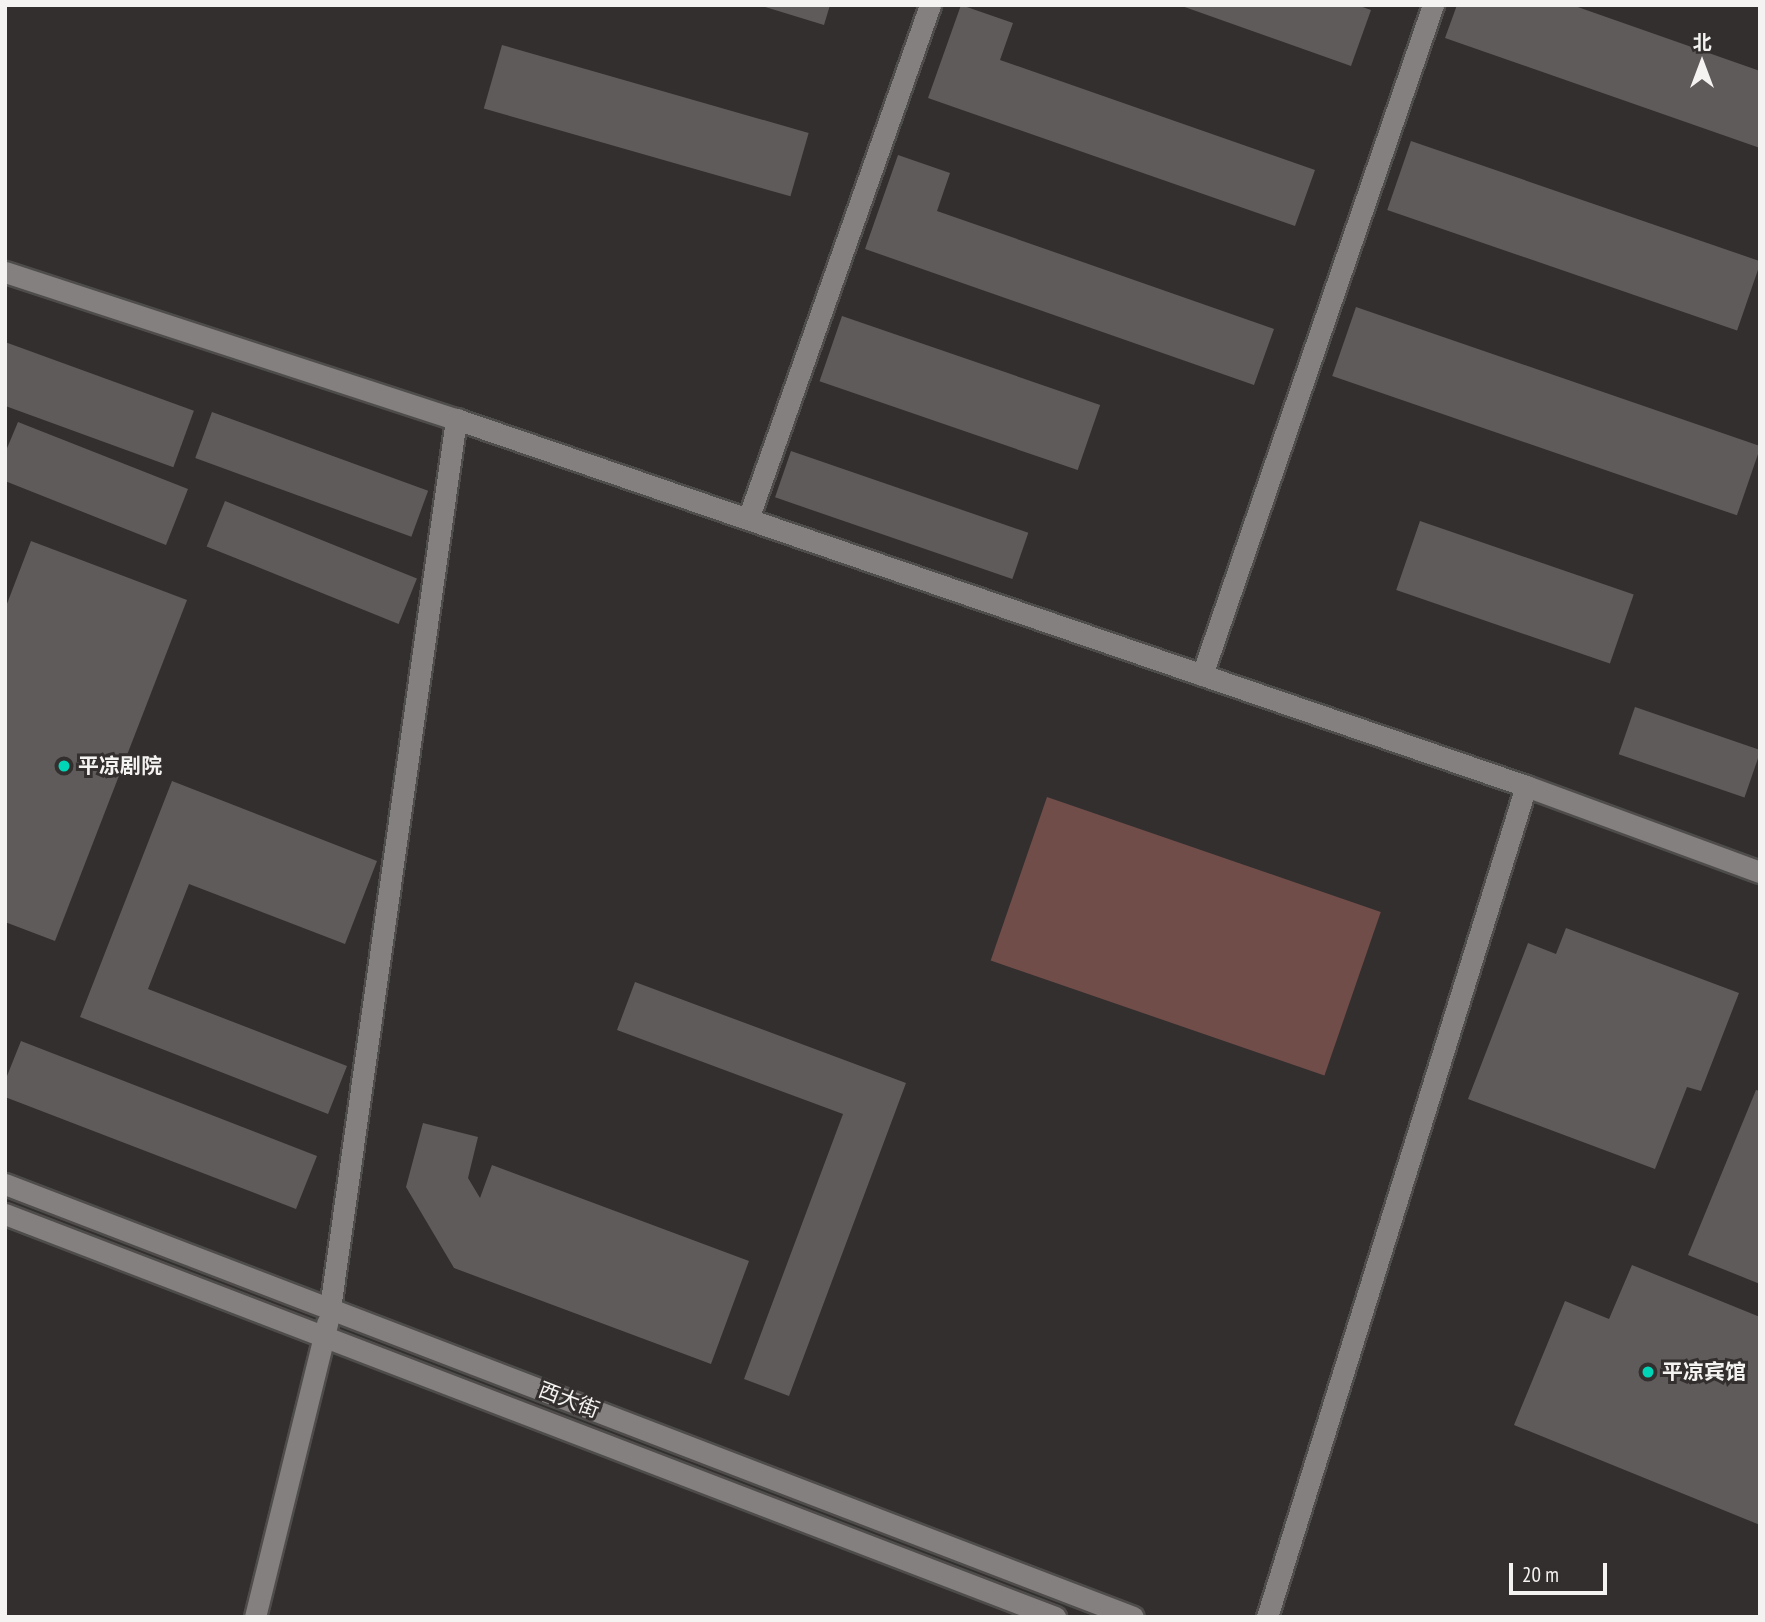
<!DOCTYPE html>
<meta charset="utf-8">
<style>
body{margin:0}
#map{position:relative;width:1765px;height:1622px;overflow:hidden;background:#332f2f;font-family:"PT Sans Narrow","Noto Sans SC",sans-serif}
div>[style]{position:absolute}
[style*='--x']{left:calc(var(--x)*1px);top:calc(var(--y)*1px);width:calc(var(--w)*1px);rotate:calc(var(--a)*1deg)}
.green>*{inset:0;background:#704d49;transform-origin:0 0}
.building>*{inset:0;background:#5f5b5a;transform-origin:0 0}
.roads{filter:drop-shadow(2px 0 #4f4c4c) drop-shadow(-2px 0 #4f4c4c) drop-shadow(0 2px #4f4c4c) drop-shadow(0 -2px #4f4c4c)}
.street>*{height:21px;margin:-10.5px;padding:0 10.5px;transform-origin:10.5px;border-radius:10.5px;background:#84807f}
.secondary>*{height:21px;margin:-10.5px;padding:0 10.5px;transform-origin:10.5px;border-radius:10.5px;background:#84807f}
.dots>*{width:19px;height:19px;translate:-50% -50%;box-sizing:border-box;border:4px solid #332f2f;border-radius:50%}
span{translate:-50% -50%;white-space:nowrap;text-align:center;line-height:1.15;-webkit-text-stroke:6px #332f2f;paint-order:stroke}
.poi-label{font-size:21px;color:#f5f3f2;font-weight:700}
.left{translate:0 -50%;text-align:left}
.street-label{font-size:21px;color:#f5f3f2}
.frame{position:absolute;inset:0;border:7px solid #f5f3f2;pointer-events:none}
.north{position:absolute;left:1667px;top:28px;width:70px;height:70px;-webkit-text-stroke:5px #332f2f;paint-order:stroke;rotate:0deg;font-size:19px;font-weight:700;line-height:28px;text-align:center;color:#f5f3f2}
.north::after{content:'';display:block;margin:auto;width:24px;height:32px;background:#f5f3f2;clip-path:polygon(50% 0,100% 100%,50% 72%,0 100%)}
.scale{position:absolute;left:1509px;top:1563px;width:98px;height:32px;box-sizing:border-box;border:4px solid #f5f3f2;border-top:0;padding-left:9px;font-size:21px;line-height:24px;white-space:nowrap;color:#f5f3f2;-webkit-text-stroke:5px #332f2f;paint-order:stroke}
</style>
<div id="map">
<div class="green">
<div style="left:1047px;top:797px;width:353px;height:173px;rotate:19deg"></div>
</div>
<div class="building">
<div style="clip-path:polygon(759px 5px,830px 5px,824px 25px)"></div>
<div style="clip-path:polygon(961px 5px,1013px 23px,1000px 60px,1315px 170px,1295px 226px,928px 98px)"></div>
<div style="clip-path:polygon(1179px 5px,1357px 5px,1371px 10px,1351px 66px)"></div>
<div style="clip-path:polygon(1457px 5px,1572px 5px,1760px 71px,1760px 148px,1445px 38px)"></div>
<div style="left:502px;top:45px;width:319px;height:66px;rotate:16deg"></div>
<div style="left:1411px;top:141px;width:370px;height:73px;rotate:19deg"></div>
<div style="clip-path:polygon(898px 155px,950px 173px,937px 211px,1274px 329px,1254px 385px,865px 249px)"></div>
<div style="left:1356px;top:307px;width:428px;height:73px;rotate:19deg"></div>
<div style="left:842px;top:316px;width:273px;height:69px;rotate:19deg"></div>
<div style="left:5px;top:342px;width:201px;height:60px;rotate:20deg"></div>
<div style="left:212px;top:412px;width:230px;height:49px;rotate:20deg"></div>
<div style="clip-path:polygon(18px 422px,188px 489px,166px 545px,5px 481px,5px 453px)"></div>
<div style="left:791px;top:451px;width:251px;height:49px;rotate:19deg"></div>
<div style="left:225px;top:501px;width:207px;height:49px;rotate:22deg"></div>
<div style="left:1420px;top:521px;width:226px;height:73px;rotate:19deg"></div>
<div style="clip-path:polygon(31px 541px,187px 600px,55px 941px,5px 922px,5px 609px)"></div>
<div style="left:1635px;top:707px;width:133px;height:50px;rotate:19deg"></div>
<div style="clip-path:polygon(172px 781px,377px 861px,345px 944px,189px 884px,148px 989px,347px 1066px,328px 1114px,80px 1017px)"></div>
<div style="clip-path:polygon(1566px 928px,1739px 993px,1701px 1091px,1687px 1087px,1655px 1169px,1468px 1099px,1528px 943px,1556px 954px)"></div>
<div style="clip-path:polygon(635px 982px,906px 1083px,789px 1396px,744px 1379px,843px 1114px,617px 1030px)"></div>
<div style="clip-path:polygon(21px 1041px,317px 1156px,296px 1209px,5px 1097px,5px 1081px)"></div>
<div style="clip-path:polygon(1756px 1090px,1760px 1091px,1760px 1284px,1688px 1255px)"></div>
<div style="clip-path:polygon(423px 1123px,478px 1137px,468px 1178px,480px 1198px,492px 1165px,749px 1261px,711px 1364px,454px 1268px,406px 1187px)"></div>
<div style="clip-path:polygon(1632px 1265px,1760px 1317px,1760px 1525px,1514px 1425px,1565px 1301px,1609px 1319px)"></div>
</div>
<div class="roads">
<div class="street">
<div style="--x:5;--y:272;--w:474;--a:18.1"></div>
<div style="--x:456;--y:419;--w:1131;--a:18.93"></div>
<div style="--x:1526;--y:786;--w:249;--a:20.2"></div>
<div style="--x:748;--y:519;--w:545;--a:-70.5"></div>
<div style="--x:1202;--y:675;--w:709;--a:-70.98"></div>
<div style="--x:330;--y:1308;--w:898;--a:-81.93"></div>
<div style="--x:1267;--y:1617;--w:870;--a:-72.69"></div>
</div>
<div class="secondary">
<div style="--x:5;--y:1184;--w:1208;--a:21"></div>
<div style="--x:5;--y:1214;--w:1125;--a:21"></div>
<div style="--x:255;--y:1617;--w:303;--a:-76.2"></div>
</div>
</div>
<div class="dots">
<div style="left:64px;top:766px;background:#00d5b7"></div>
<div style="left:1648px;top:1372px;background:#00d5b7"></div>
</div>
<div class="poi-label">
<span class="left" style="left:78px;top:766px">平凉剧院</span>
<span class="left" style="left:1662px;top:1372px">平凉宾馆</span>
</div>
<div class="street-label">
<span style="left:569px;top:1400px;rotate:21deg">西大街</span>
</div>
<div class="frame"></div>
<div class="north">北</div>
<div class="scale">20 m</div>
</div>
